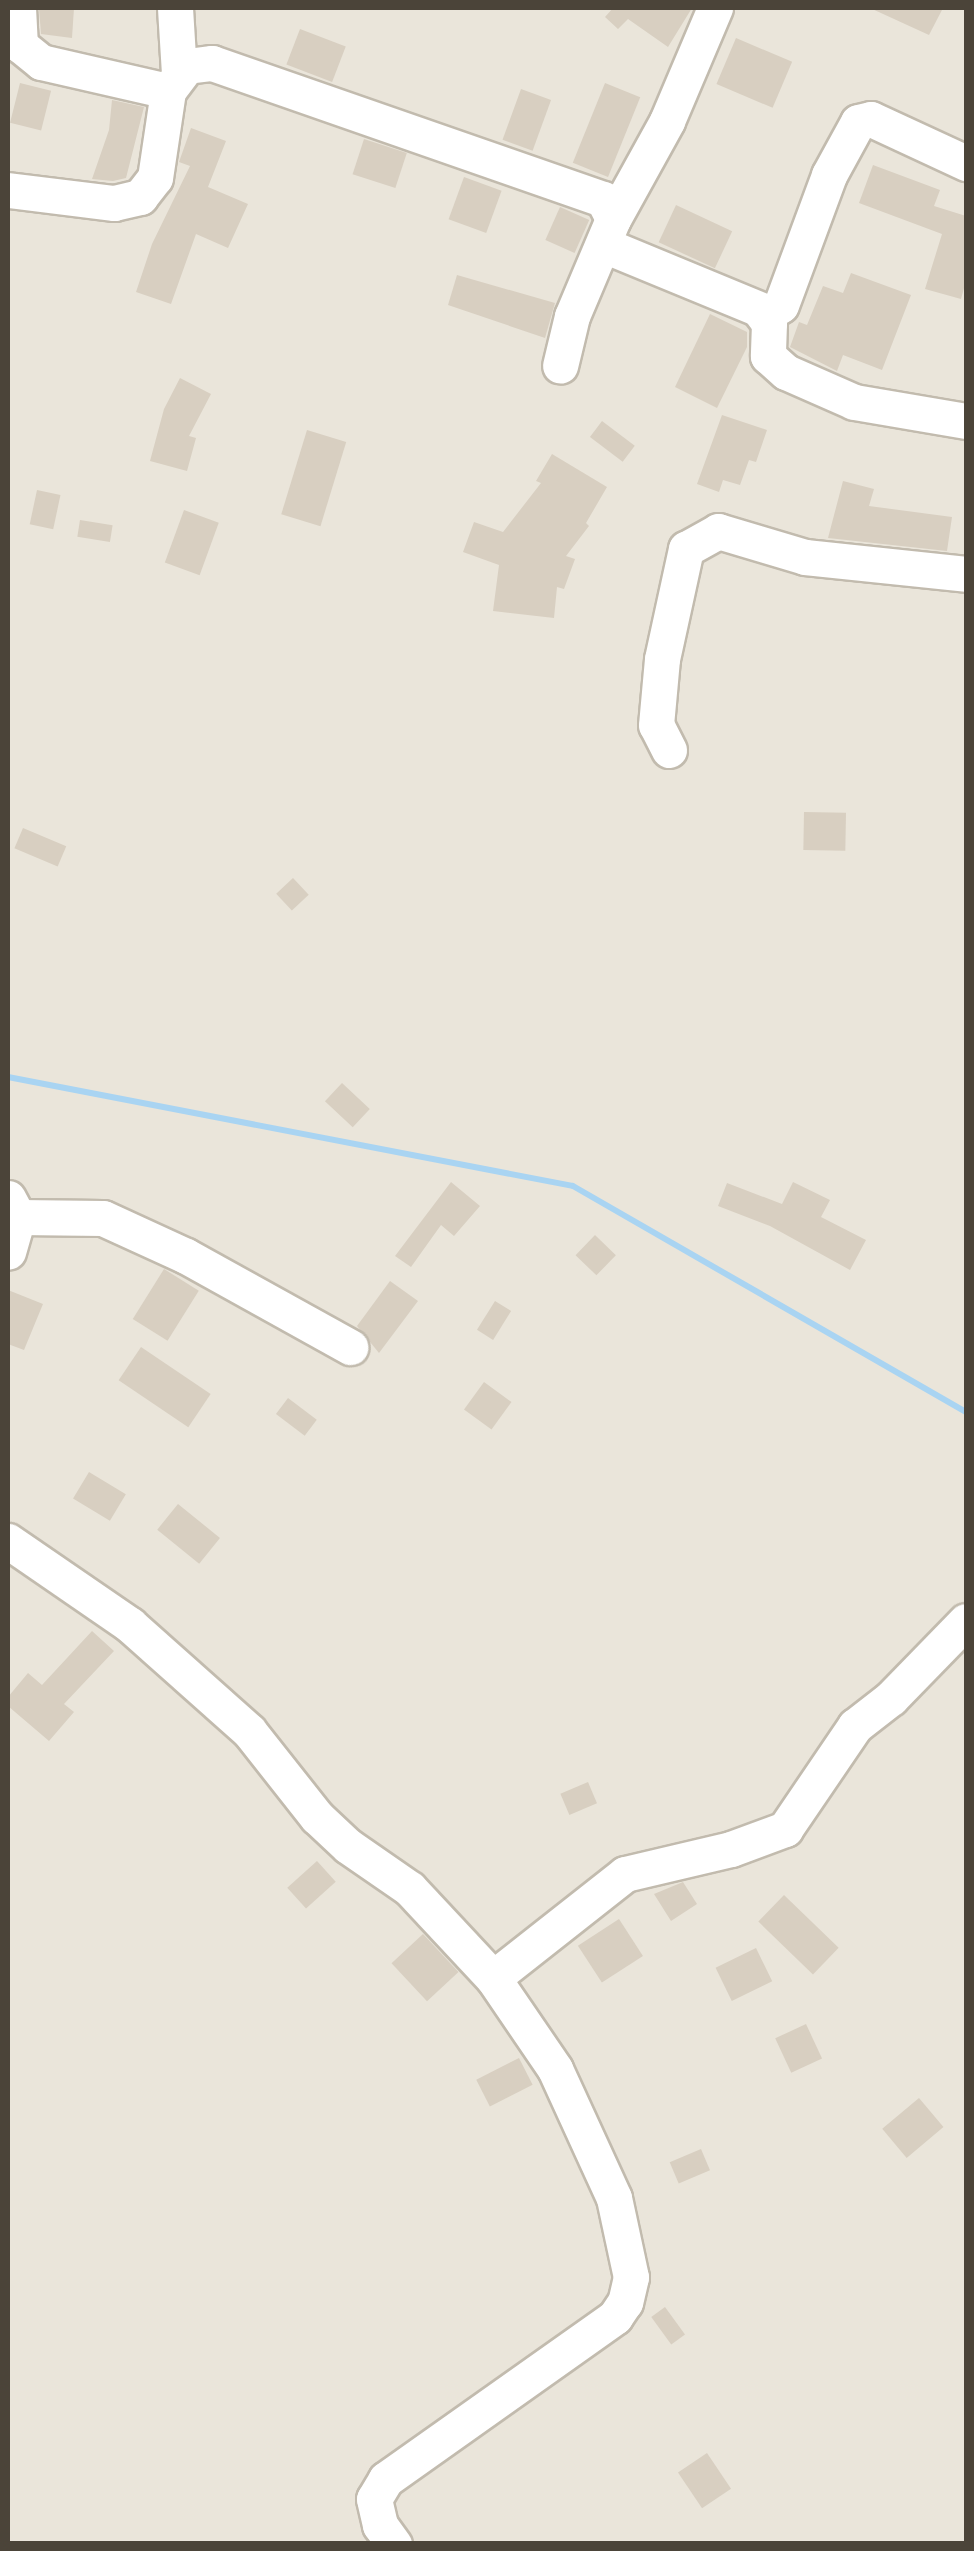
<!DOCTYPE html>
<style>
body{margin:0}
#map{position:relative;width:974px;height:2551px;overflow:hidden;background:#f6f3ec;font-family:Montserrat,sans-serif}
div>[style]{position:absolute}
[style*='--x']{left:calc(var(--x)*1px);top:calc(var(--y)*1px);width:calc(var(--w)*1px);rotate:calc(var(--a)*1deg)}
.residential>*{inset:0;background:#eae5da;transform-origin:0 0}
.stream>*{height:6px;margin:-3px;padding:0 3px;transform-origin:3px;border-radius:3px;background:#a9d4f2}
.building>*{inset:0;background:#d8cfc1;transform-origin:0 0}
.roads{filter:drop-shadow(2px 0 #c2bbae) drop-shadow(-2px 0 #c2bbae) drop-shadow(0 2px #c2bbae) drop-shadow(0 -2px #c2bbae)}
.minor>*{height:35px;margin:-17.5px;padding:0 17.5px;transform-origin:17.5px;border-radius:17.5px;background:#fff}
span{translate:-50% -50%;white-space:nowrap;text-align:center;line-height:1.15;-webkit-text-stroke:10px #fff;paint-order:stroke}
.frame{position:absolute;inset:0;border:10px solid #4b4439;pointer-events:none}
</style>
<div id="map">
<div class="residential">
<div style="left:8px;top:8px;width:958px;height:2535px"></div>
</div>
<div class="stream">
<div style="--x:8;--y:1077;--w:575;--a:10.92"></div>
<div style="--x:573;--y:1186;--w:453;--a:29.9"></div>
</div>
<div class="building">
<div style="clip-path:polygon(39px 8px,74px 8px,72px 38px,41px 34px)"></div>
<div style="clip-path:polygon(613px 8px,692px 8px,668px 47px,628px 19px,618px 29px,605px 17px)"></div>
<div style="clip-path:polygon(870px 8px,943px 8px,929px 35px)"></div>
<div style="left:300px;top:29px;width:49px;height:38px;rotate:21deg"></div>
<div style="left:736px;top:38px;width:61px;height:50px;rotate:23deg"></div>
<div style="left:20px;top:83px;width:32px;height:41px;rotate:14deg"></div>
<div style="left:605px;top:83px;width:38px;height:86px;rotate:22deg"></div>
<div style="left:521px;top:89px;width:32px;height:54px;rotate:20deg"></div>
<div style="clip-path:polygon(112px 100px,144px 107px,126px 178px,113px 181px,92px 179px,109px 130px)"></div>
<div style="clip-path:polygon(191px 128px,226px 141px,208px 187px,248px 204px,228px 248px,196px 234px,171px 304px,136px 292px,152px 244px,190px 166px,179px 162px)"></div>
<div style="left:364px;top:139px;width:45px;height:37px;rotate:18deg"></div>
<div style="clip-path:polygon(873px 165px,940px 190px,934px 206px,966px 216px,966px 281px,961px 299px,925px 289px,942px 234px,859px 203px)"></div>
<div style="left:464px;top:177px;width:40px;height:45px;rotate:20deg"></div>
<div style="left:676px;top:205px;width:62px;height:41px;rotate:25deg"></div>
<div style="left:560px;top:207px;width:32px;height:36px;rotate:24deg"></div>
<div style="clip-path:polygon(851px 273px,911px 295px,882px 370px,843px 355px,837px 371px,790px 347px,799px 322px,807px 325px,823px 286px,843px 293px)"></div>
<div style="clip-path:polygon(457px 275px,555px 303px,545px 338px,448px 305px)"></div>
<div style="clip-path:polygon(710px 314px,747px 332px,747px 347px,717px 408px,675px 387px)"></div>
<div style="clip-path:polygon(180px 378px,211px 394px,189px 436px,196px 438px,187px 471px,150px 461px,164px 409px)"></div>
<div style="clip-path:polygon(722px 415px,767px 430px,756px 462px,749px 460px,740px 485px,723px 480px,719px 492px,697px 484px)"></div>
<div style="left:602px;top:421px;width:41px;height:20px;rotate:37deg"></div>
<div style="left:307px;top:430px;width:41px;height:88px;rotate:17deg"></div>
<div style="clip-path:polygon(552px 454px,607px 487px,586px 523px,589px 526px,566px 556px,575px 559px,564px 589px,557px 587px,554px 618px,493px 611px,499px 565px,463px 552px,474px 522px,503px 532px,541px 483px,536px 481px)"></div>
<div style="clip-path:polygon(843px 481px,874px 489px,869px 506px,952px 517px,947px 551px,828px 538px)"></div>
<div style="left:37px;top:490px;width:24px;height:35px;rotate:12deg"></div>
<div style="left:184px;top:510px;width:37px;height:56px;rotate:20deg"></div>
<div style="left:80px;top:520px;width:33px;height:17px;rotate:9deg"></div>
<div style="left:804px;top:812px;width:42px;height:38px;rotate:1deg"></div>
<div style="left:23px;top:828px;width:47px;height:22px;rotate:23deg"></div>
<div style="left:293px;top:878px;width:23px;height:23px;rotate:47deg"></div>
<div style="left:342px;top:1083px;width:38px;height:25px;rotate:43deg"></div>
<div style="clip-path:polygon(451px 1182px,480px 1206px,454px 1236px,441px 1225px,411px 1267px,395px 1256px)"></div>
<div style="clip-path:polygon(793px 1182px,830px 1200px,821px 1217px,866px 1240px,850px 1270px,770px 1226px,718px 1206px,727px 1183px,782px 1204px)"></div>
<div style="left:595px;top:1235px;width:29px;height:28px;rotate:44deg"></div>
<div style="left:164px;top:1269px;width:41px;height:59px;rotate:32deg"></div>
<div style="clip-path:polygon(390px 1281px,418px 1301px,379px 1353px,357px 1326px)"></div>
<div style="clip-path:polygon(8px 1290px,43px 1304px,24px 1350px,8px 1344px)"></div>
<div style="left:495px;top:1301px;width:19px;height:34px;rotate:32deg"></div>
<div style="left:141px;top:1347px;width:84px;height:40px;rotate:34deg"></div>
<div style="left:484px;top:1382px;width:34px;height:34px;rotate:36deg"></div>
<div style="left:288px;top:1398px;width:36px;height:20px;rotate:37deg"></div>
<div style="left:89px;top:1472px;width:43px;height:31px;rotate:31deg"></div>
<div style="left:178px;top:1504px;width:54px;height:33px;rotate:39deg"></div>
<div style="clip-path:polygon(92px 1631px,114px 1651px,64px 1704px,74px 1712px,49px 1741px,8px 1706px,8px 1697px,28px 1673px,42px 1685px)"></div>
<div style="left:588px;top:1782px;width:23px;height:30px;rotate:67deg"></div>
<div style="left:317px;top:1861px;width:28px;height:40px;rotate:48deg"></div>
<div style="clip-path:polygon(683px 1882px,697px 1904px,671px 1921px,654px 1894px)"></div>
<div style="left:784px;top:1895px;width:76px;height:37px;rotate:44deg"></div>
<div style="left:619px;top:1919px;width:44px;height:49px;rotate:57deg"></div>
<div style="left:423px;top:1934px;width:52px;height:43px;rotate:47deg"></div>
<div style="left:756px;top:1948px;width:37px;height:45px;rotate:64deg"></div>
<div style="left:806px;top:2024px;width:38px;height:34px;rotate:65deg"></div>
<div style="left:519px;top:2058px;width:30px;height:48px;rotate:63deg"></div>
<div style="left:919px;top:2098px;width:38px;height:48px;rotate:50deg"></div>
<div style="left:701px;top:2149px;width:23px;height:34px;rotate:67deg"></div>
<div style="left:665px;top:2307px;width:34px;height:17px;rotate:54deg"></div>
<div style="left:707px;top:2453px;width:43px;height:35px;rotate:56deg"></div>
</div>
<div class="roads">
<div class="minor">
<div style="--x:18;--y:8;--w:37;--a:87"></div>
<div style="--x:20;--y:45;--w:27;--a:39"></div>
<div style="--x:41;--y:62;--w:130;--a:12.9"></div>
<div style="--x:175;--y:8;--w:66;--a:86.5"></div>
<div style="--x:8;--y:190;--w:107;--a:7"></div>
<div style="--x:114;--y:203;--w:27;--a:-13"></div>
<div style="--x:140;--y:197;--w:24;--a:-52"></div>
<div style="--x:155;--y:178;--w:88;--a:-81.5"></div>
<div style="--x:168;--y:91;--w:31;--a:-53"></div>
<div style="--x:187;--y:66;--w:25;--a:-7"></div>
<div style="--x:212;--y:63;--w:414;--a:19.2"></div>
<div style="--x:603;--y:199;--w:22;--a:63"></div>
<div style="--x:613;--y:219;--w:105;--a:112.9"></div>
<div style="--x:572;--y:316;--w:51;--a:103.5"></div>
<div style="--x:613;--y:219;--w:112;--a:-61.1"></div>
<div style="--x:667;--y:121;--w:123;--a:-67"></div>
<div style="--x:604;--y:245;--w:178;--a:22.4"></div>
<div style="--x:769;--y:313;--w:14;--a:-34"></div>
<div style="--x:781;--y:305;--w:139;--a:-69.7"></div>
<div style="--x:829;--y:175;--w:60;--a:-61.3"></div>
<div style="--x:858;--y:122;--w:13;--a:-13"></div>
<div style="--x:871;--y:119;--w:105;--a:24.9"></div>
<div style="--x:760;--y:311;--w:15;--a:53"></div>
<div style="--x:769;--y:323;--w:33;--a:92"></div>
<div style="--x:768;--y:356;--w:24;--a:42"></div>
<div style="--x:786;--y:372;--w:74;--a:23.8"></div>
<div style="--x:854;--y:402;--w:114;--a:9.6"></div>
<div style="--x:669;--y:750;--w:28;--a:-117"></div>
<div style="--x:656;--y:725;--w:66;--a:-84.8"></div>
<div style="--x:662;--y:659;--w:113;--a:-77.7"></div>
<div style="--x:686;--y:549;--w:37;--a:-29"></div>
<div style="--x:718;--y:531;--w:91;--a:16.6"></div>
<div style="--x:805;--y:557;--w:162;--a:6"></div>
<div style="--x:8;--y:1198;--w:21;--a:62"></div>
<div style="--x:18;--y:1217;--w:36;--a:106"></div>
<div style="--x:18;--y:1217;--w:85;--a:0.7"></div>
<div style="--x:103;--y:1218;--w:91;--a:24.6"></div>
<div style="--x:186;--y:1256;--w:188;--a:29"></div>
<div style="--x:8;--y:1541;--w:148;--a:34.5"></div>
<div style="--x:130;--y:1625;--w:159;--a:41.7"></div>
<div style="--x:249;--y:1731;--w:110;--a:51.7"></div>
<div style="--x:317;--y:1817;--w:42;--a:43.1"></div>
<div style="--x:348;--y:1846;--w:75;--a:34.7"></div>
<div style="--x:410;--y:1889;--w:122;--a:47"></div>
<div style="--x:493;--y:1978;--w:110;--a:55.7"></div>
<div style="--x:555;--y:2069;--w:142;--a:65.4"></div>
<div style="--x:614;--y:2198;--w:81;--a:77.9"></div>
<div style="--x:631;--y:2277;--w:26;--a:103"></div>
<div style="--x:625;--y:2302;--w:18;--a:124"></div>
<div style="--x:615;--y:2317;--w:281;--a:144.7"></div>
<div style="--x:386;--y:2479;--w:23;--a:121"></div>
<div style="--x:374;--y:2499;--w:27;--a:77"></div>
<div style="--x:380;--y:2525;--w:24;--a:54"></div>
<div style="--x:493;--y:1978;--w:168;--a:-38.2"></div>
<div style="--x:625;--y:1874;--w:109;--a:-13.3"></div>
<div style="--x:731;--y:1849;--w:58;--a:-20.3"></div>
<div style="--x:785;--y:1829;--w:125;--a:-55.8"></div>
<div style="--x:855;--y:1726;--w:46;--a:-37.9"></div>
<div style="--x:891;--y:1698;--w:107;--a:-45.8"></div>
</div>
</div>
<div class="frame"></div>
</div>
